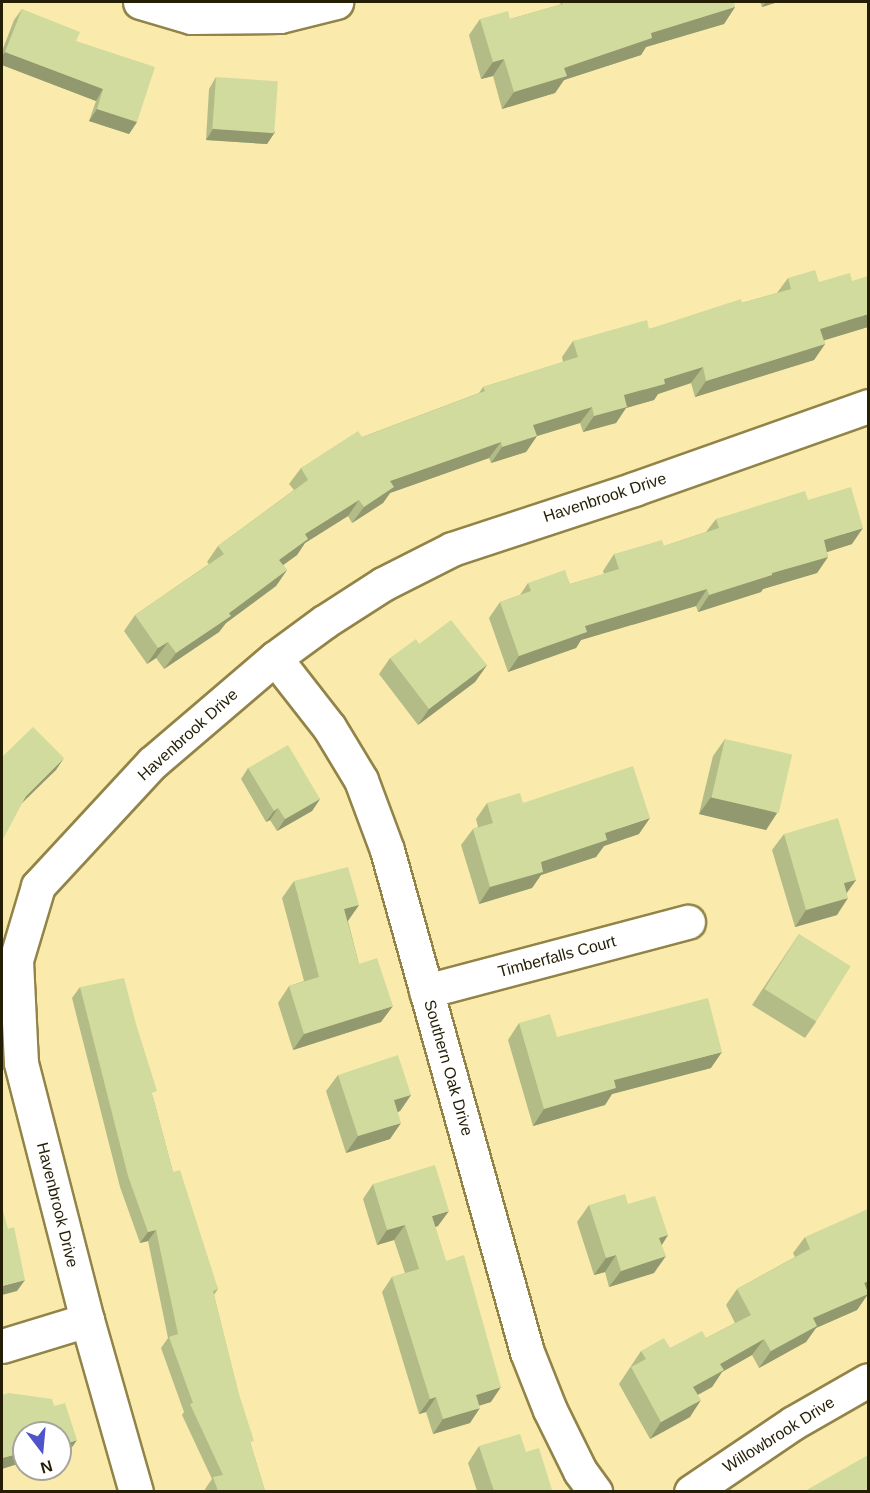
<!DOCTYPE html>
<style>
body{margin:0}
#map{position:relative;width:870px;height:1493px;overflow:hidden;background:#faebac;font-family:Arial,sans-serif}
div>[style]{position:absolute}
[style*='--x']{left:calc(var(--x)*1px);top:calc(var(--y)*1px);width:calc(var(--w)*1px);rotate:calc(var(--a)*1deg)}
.roads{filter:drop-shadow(2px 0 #928448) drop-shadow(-2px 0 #928448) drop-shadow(0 2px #928448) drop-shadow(0 -2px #928448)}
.minor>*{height:33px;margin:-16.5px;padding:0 16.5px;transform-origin:16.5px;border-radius:16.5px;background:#fff}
.wall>*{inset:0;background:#b3bc87}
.shaded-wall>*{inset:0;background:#92996e}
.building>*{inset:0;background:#d0db9d;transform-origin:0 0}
span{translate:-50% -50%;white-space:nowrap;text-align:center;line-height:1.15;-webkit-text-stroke:6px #fff;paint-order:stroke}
.street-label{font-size:16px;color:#241e05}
.frame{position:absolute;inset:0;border:3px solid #241e05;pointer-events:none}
.north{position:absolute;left:12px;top:1421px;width:60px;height:60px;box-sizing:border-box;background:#fff;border:2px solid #a7a59b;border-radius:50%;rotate:164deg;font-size:16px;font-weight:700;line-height:24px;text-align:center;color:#241e05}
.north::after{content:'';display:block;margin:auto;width:21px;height:27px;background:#5054cb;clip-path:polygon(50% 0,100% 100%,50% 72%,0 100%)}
</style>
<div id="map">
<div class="roads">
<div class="minor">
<div style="--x:140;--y:2;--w:53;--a:16.4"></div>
<div style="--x:191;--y:17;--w:89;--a:-0.6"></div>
<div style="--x:280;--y:16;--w:58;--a:-14"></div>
<div style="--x:275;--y:658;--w:88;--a:52"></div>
<div style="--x:329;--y:727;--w:62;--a:58.9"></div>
<div style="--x:361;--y:780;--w:75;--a:69.6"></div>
<div style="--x:387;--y:850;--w:521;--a:74.42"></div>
<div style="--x:527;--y:1352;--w:62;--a:68.4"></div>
<div style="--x:550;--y:1410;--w:68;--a:63.8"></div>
<div style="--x:580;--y:1471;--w:26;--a:54"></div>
<div style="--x:426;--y:991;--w:271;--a:-14.8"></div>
<div style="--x:2;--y:1346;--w:89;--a:-17"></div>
<div style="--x:136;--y:1492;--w:179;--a:-105.9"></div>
<div style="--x:87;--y:1320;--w:265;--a:-104.4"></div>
<div style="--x:21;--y:1063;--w:103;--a:-92.8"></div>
<div style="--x:16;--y:960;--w:77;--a:-73.4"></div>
<div style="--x:38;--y:886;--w:168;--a:-47.2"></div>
<div style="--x:152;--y:763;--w:162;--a:-40.5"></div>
<div style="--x:275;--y:658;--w:61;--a:-36.3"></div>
<div style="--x:324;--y:622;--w:70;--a:-32.8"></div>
<div style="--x:383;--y:584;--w:77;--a:-26.9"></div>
<div style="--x:452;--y:549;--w:192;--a:-18.2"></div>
<div style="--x:634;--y:489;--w:248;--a:-19.5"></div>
<div style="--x:691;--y:1492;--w:123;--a:-34.1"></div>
<div style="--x:793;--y:1423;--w:86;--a:-29.8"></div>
</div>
</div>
<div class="wall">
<div style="clip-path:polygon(562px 2px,735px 7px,724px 24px,646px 47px,641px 55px,564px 80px,555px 93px,502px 109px,493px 76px,481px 79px,469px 35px,480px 19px,510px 19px,559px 5px)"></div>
<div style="clip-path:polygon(760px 2px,778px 2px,762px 7px)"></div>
<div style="clip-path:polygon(22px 9px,76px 41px,137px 122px,129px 134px,89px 121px,96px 101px,2px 65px,2px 51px,14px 20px)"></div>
<div style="clip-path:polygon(216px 77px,275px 132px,267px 144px,206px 140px,209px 89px)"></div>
<div style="clip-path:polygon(788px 278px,819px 282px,868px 327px,824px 340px,825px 344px,814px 360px,695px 397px,691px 383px,658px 394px,654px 400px,626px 408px,616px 423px,583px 432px,580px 423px,537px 436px,526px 452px,491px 463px,489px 458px,390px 493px,383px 503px,352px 523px,348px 516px,305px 543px,297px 555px,283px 565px,287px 570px,276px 586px,226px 623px,219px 632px,164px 669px,156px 658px,147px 664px,124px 631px,135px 615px,209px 564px,207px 562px,218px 546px,294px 490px,289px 484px,301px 468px,362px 437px,479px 393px,483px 387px,563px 362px,562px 357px,573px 341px,649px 329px,777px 293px)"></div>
<div style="clip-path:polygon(808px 500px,852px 544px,827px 552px,828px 557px,817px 573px,763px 589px,761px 592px,698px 612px,696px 606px,581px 640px,576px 648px,508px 672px,489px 618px,500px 602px,520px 595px,528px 583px,570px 584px,604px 574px,603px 571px,614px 554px,664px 546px,706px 532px,716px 519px)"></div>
<div style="clip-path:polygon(419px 644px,487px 665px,475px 682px,418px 725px,379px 674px,390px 658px)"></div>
<div style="clip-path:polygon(725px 739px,777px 813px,766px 830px,699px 814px,713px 756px)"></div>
<div style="clip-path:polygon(248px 768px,320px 799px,312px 811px,277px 831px,270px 820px,266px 822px,241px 779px)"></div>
<div style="clip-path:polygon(487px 803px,523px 803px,639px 834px,604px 846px,596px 857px,541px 875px,532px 888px,479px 904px,461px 845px,473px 829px,478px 827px,476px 819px)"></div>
<div style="clip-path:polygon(784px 834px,856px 880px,847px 893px,837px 915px,795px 927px,772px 850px)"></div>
<div style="clip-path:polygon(294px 881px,359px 905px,348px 921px,359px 964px,381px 1022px,293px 1050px,278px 1003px,289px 986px,304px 981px,282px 898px)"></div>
<div style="clip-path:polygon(799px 934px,816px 1022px,805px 1038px,752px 1005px)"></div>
<div style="clip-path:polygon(80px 987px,153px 1097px,173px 1172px,218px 1289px,214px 1295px,251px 1445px,265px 1491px,206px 1491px,205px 1489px,212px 1479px,182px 1415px,184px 1412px,161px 1348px,168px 1338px,148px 1241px,140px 1243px,120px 1187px,72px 998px)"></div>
<div style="clip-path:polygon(519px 1023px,557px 1037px,711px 1068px,612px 1094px,605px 1105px,533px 1126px,508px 1040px)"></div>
<div style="clip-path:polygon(338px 1075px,411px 1095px,400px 1111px,398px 1112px,390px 1139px,346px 1153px,326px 1091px)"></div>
<div style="clip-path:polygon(373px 1184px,438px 1226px,435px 1227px,491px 1402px,479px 1405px,470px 1423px,433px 1434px,426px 1412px,419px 1414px,382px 1292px,392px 1277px,405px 1273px,394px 1240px,377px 1245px,363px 1199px)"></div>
<div style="clip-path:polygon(628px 1204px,668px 1235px,662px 1245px,654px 1273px,609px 1287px,605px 1272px,594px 1275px,577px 1222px,589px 1205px)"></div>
<div style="clip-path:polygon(805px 1237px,868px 1294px,857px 1310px,816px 1328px,806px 1342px,759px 1368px,752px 1355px,722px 1372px,712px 1387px,698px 1395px,690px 1417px,650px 1439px,619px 1384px,641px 1351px,670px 1348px,706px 1338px,735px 1323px,726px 1305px,737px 1289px,795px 1257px,793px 1253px)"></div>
<div style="clip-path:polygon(479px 1446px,526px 1452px,551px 1491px,477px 1491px,468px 1463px)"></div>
</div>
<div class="shaded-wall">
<div style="clip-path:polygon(766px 2px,778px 2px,762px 7px)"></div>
<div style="clip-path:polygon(735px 7px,724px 24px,646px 47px,641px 55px,564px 80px,555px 93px,502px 109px,514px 92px,564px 68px,651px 33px)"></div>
<div style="clip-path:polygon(5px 52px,103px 89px,96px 101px,2px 65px,2px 56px)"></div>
<div style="clip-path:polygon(504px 59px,493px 76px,481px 79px,493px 62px)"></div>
<div style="clip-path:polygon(97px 109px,137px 122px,129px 134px,89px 121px)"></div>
<div style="clip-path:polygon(213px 129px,275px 132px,267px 144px,206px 140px)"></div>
<div style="clip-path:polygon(868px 314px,868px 327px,809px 345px,820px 329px)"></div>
<div style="clip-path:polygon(825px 344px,814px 360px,695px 397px,706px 381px)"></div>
<div style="clip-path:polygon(703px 367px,691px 383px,658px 394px,654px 400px,626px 408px,616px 423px,583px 432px,594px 416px,624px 395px,664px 379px)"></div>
<div style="clip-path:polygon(592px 407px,580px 423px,537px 436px,526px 452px,491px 463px,502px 447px,533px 425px)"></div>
<div style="clip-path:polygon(501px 442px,489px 458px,390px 493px,383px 503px,352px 523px,364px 507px,390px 481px)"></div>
<div style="clip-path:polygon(359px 500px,348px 516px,305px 543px,297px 555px,268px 576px,279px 560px,305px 534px)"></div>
<div style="clip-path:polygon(863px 528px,852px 544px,812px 557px,824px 540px)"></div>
<div style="clip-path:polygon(828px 557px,817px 573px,763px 589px,761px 592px,698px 612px,709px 595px,772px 573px)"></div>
<div style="clip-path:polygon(287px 570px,276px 586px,226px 623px,219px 632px,164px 669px,176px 653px)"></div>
<div style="clip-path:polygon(707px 589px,696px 606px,581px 640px,576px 648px,508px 672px,519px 656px,585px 626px)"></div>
<div style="clip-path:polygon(168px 642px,156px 658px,147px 664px,158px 648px)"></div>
<div style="clip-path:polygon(487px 665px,475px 682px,418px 725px,429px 709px)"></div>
<div style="clip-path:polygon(64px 758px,56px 770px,18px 807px,26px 796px)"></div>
<div style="clip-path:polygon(711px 797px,777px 813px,766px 830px,699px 814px)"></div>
<div style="clip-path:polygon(320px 799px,312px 811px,277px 831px,285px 819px)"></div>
<div style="clip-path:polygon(278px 808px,270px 820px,266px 822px,274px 811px)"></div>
<div style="clip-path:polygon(650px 818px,639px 834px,604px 846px,596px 857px,541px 875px,532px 888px,479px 904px,490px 887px,541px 862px,605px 833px)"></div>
<div style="clip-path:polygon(856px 880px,844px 896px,844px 883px)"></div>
<div style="clip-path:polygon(848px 898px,837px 915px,795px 927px,806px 910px)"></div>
<div style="clip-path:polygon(359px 905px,347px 922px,344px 909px)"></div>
<div style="clip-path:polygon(393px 1006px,381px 1022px,293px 1050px,304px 1034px)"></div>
<div style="clip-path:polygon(722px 1052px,711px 1068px,612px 1094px,605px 1105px,533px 1126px,544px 1109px,614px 1080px)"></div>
<div style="clip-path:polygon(411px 1095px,400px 1111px,383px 1117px,394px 1100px)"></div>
<div style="clip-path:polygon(401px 1123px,390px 1139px,346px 1153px,358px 1136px)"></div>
<div style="clip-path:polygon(449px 1211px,438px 1226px,421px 1231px,432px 1216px)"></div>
<div style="clip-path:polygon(405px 1225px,394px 1240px,377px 1245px,387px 1230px)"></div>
<div style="clip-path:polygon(156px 1230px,148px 1241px,140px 1243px,148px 1232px)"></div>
<div style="clip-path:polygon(668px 1235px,657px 1252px,659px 1238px)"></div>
<div style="clip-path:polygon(616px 1255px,605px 1272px,594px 1275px,606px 1258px)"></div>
<div style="clip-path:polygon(666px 1256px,654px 1273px,609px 1287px,621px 1271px)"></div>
<div style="clip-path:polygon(25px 1280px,17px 1291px,2px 1295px,2px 1286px)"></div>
<div style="clip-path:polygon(868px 1281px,868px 1293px,864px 1283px)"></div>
<div style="clip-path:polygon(868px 1294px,857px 1310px,816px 1328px,806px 1342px,759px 1368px,771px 1351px,813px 1318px)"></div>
<div style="clip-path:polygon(764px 1339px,752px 1355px,722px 1372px,712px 1387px,682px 1403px,693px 1387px,720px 1364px)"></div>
<div style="clip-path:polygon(501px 1387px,491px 1402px,466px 1410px,476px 1395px)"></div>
<div style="clip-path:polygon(436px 1397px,426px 1412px,419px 1414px,430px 1399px)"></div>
<div style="clip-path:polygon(701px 1400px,690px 1417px,650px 1439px,661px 1422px)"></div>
<div style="clip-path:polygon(480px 1408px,470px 1423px,433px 1434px,443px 1419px)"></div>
<div style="clip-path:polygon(77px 1440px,68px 1453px,60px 1456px,60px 1446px)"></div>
<div style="clip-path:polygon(24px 1452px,24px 1462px,2px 1469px,2px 1458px)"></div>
</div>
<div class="building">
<div style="clip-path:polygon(562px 2px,734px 2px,735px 7px,651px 33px,652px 38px,564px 68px,567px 76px,514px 92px,504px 59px,493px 62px,480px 19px,508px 11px,510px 19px,563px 4px)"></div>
<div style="clip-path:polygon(22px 9px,80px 32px,76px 41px,155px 67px,137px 122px,97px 109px,103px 89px,5px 52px)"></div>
<div style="left:216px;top:77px;width:62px;height:52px;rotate:4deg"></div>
<div style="clip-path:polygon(815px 270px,819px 282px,850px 273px,852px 281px,868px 276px,868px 314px,820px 329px,825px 344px,706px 381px,703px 367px,664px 379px,665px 384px,624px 395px,627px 407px,594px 416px,592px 407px,533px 425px,537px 436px,502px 447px,501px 442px,390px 481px,394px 487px,364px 507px,359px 500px,305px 534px,308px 539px,279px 560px,287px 570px,229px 613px,231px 616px,176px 653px,168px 642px,158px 648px,135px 615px,224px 554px,218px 546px,308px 480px,301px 468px,358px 431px,362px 437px,485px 391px,483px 387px,578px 357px,573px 341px,647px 320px,649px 329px,741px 299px,742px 303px,791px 289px,788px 278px)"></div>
<div style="clip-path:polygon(851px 487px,863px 528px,824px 540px,828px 557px,772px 573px,772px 575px,709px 595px,707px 589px,585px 626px,587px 632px,519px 656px,500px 602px,531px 591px,528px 583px,565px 570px,570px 584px,619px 569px,614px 554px,662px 540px,664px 546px,719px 528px,716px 519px,805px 491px,808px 500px)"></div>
<div style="clip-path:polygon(451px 620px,487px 665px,429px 709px,390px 658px,416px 639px,419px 644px)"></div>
<div style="clip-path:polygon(33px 727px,64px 758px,26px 796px,2px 841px,2px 757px)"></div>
<div style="left:725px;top:739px;width:69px;height:60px;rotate:13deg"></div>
<div style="clip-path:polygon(288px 745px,320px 799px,285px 819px,278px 808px,274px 811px,248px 768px)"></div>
<div style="clip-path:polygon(633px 766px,650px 818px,605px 833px,607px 840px,541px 862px,543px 872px,490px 887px,473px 829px,493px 823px,487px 803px,520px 793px,523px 803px)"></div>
<div style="clip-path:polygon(838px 818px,856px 880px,844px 883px,848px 898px,806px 910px,784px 834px)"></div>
<div style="clip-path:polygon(348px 867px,359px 905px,344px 909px,359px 964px,377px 958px,393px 1006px,304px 1034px,289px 986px,319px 977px,294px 881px)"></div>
<div style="left:799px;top:934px;width:61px;height:65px;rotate:32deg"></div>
<div style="clip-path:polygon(124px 978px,136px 1024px,157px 1091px,152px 1093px,173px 1172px,180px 1170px,218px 1289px,213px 1291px,239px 1394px,254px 1441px,250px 1442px,265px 1491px,218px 1491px,213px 1477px,223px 1475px,190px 1404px,193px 1403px,169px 1337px,178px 1334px,156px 1230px,148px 1232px,128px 1176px,80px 987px)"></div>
<div style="clip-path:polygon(708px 998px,722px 1052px,614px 1080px,616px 1088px,544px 1109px,519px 1023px,550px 1014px,557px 1037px)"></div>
<div style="clip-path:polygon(398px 1055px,411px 1095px,394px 1100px,401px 1123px,358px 1136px,338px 1075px)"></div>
<div style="clip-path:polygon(435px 1165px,449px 1211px,432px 1216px,446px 1261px,464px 1255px,501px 1387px,476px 1395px,480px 1408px,443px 1419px,436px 1397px,430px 1399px,392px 1277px,419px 1269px,405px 1225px,387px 1230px,373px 1184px)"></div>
<div style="clip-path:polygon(625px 1194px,628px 1204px,655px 1196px,668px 1235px,659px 1238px,666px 1256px,621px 1271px,616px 1255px,606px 1258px,589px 1205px)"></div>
<div style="clip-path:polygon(2px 1207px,8px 1229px,14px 1227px,25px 1280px,2px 1286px)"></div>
<div style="clip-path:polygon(868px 1209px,868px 1281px,864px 1283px,868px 1294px,813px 1318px,817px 1326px,771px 1351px,764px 1339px,720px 1364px,724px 1370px,693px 1387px,701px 1400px,661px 1422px,631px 1367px,646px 1359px,641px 1351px,664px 1338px,670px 1348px,702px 1331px,706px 1338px,751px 1315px,737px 1289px,810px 1249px,805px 1237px)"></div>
<div style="clip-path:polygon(9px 1393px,52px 1399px,54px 1406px,65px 1403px,77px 1440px,60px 1446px,60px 1433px,24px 1433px,24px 1452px,2px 1458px,2px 1395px)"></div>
<div style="clip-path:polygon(520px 1434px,526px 1452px,539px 1448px,552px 1490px,548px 1491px,494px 1491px,479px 1446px)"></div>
<div style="clip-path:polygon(868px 1455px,868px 1491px,805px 1491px)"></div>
</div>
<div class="street-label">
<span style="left:605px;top:498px;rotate:-18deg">Havenbrook Drive</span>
<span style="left:188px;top:735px;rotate:-42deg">Havenbrook Drive</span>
<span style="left:557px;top:957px;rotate:-15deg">Timberfalls Court</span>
<span style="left:448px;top:1068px;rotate:74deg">Southern Oak Drive</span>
<span style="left:57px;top:1205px;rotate:76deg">Havenbrook Drive</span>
<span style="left:779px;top:1435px;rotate:-32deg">Willowbrook Drive</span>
</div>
<div class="frame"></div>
<div class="north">N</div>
</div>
